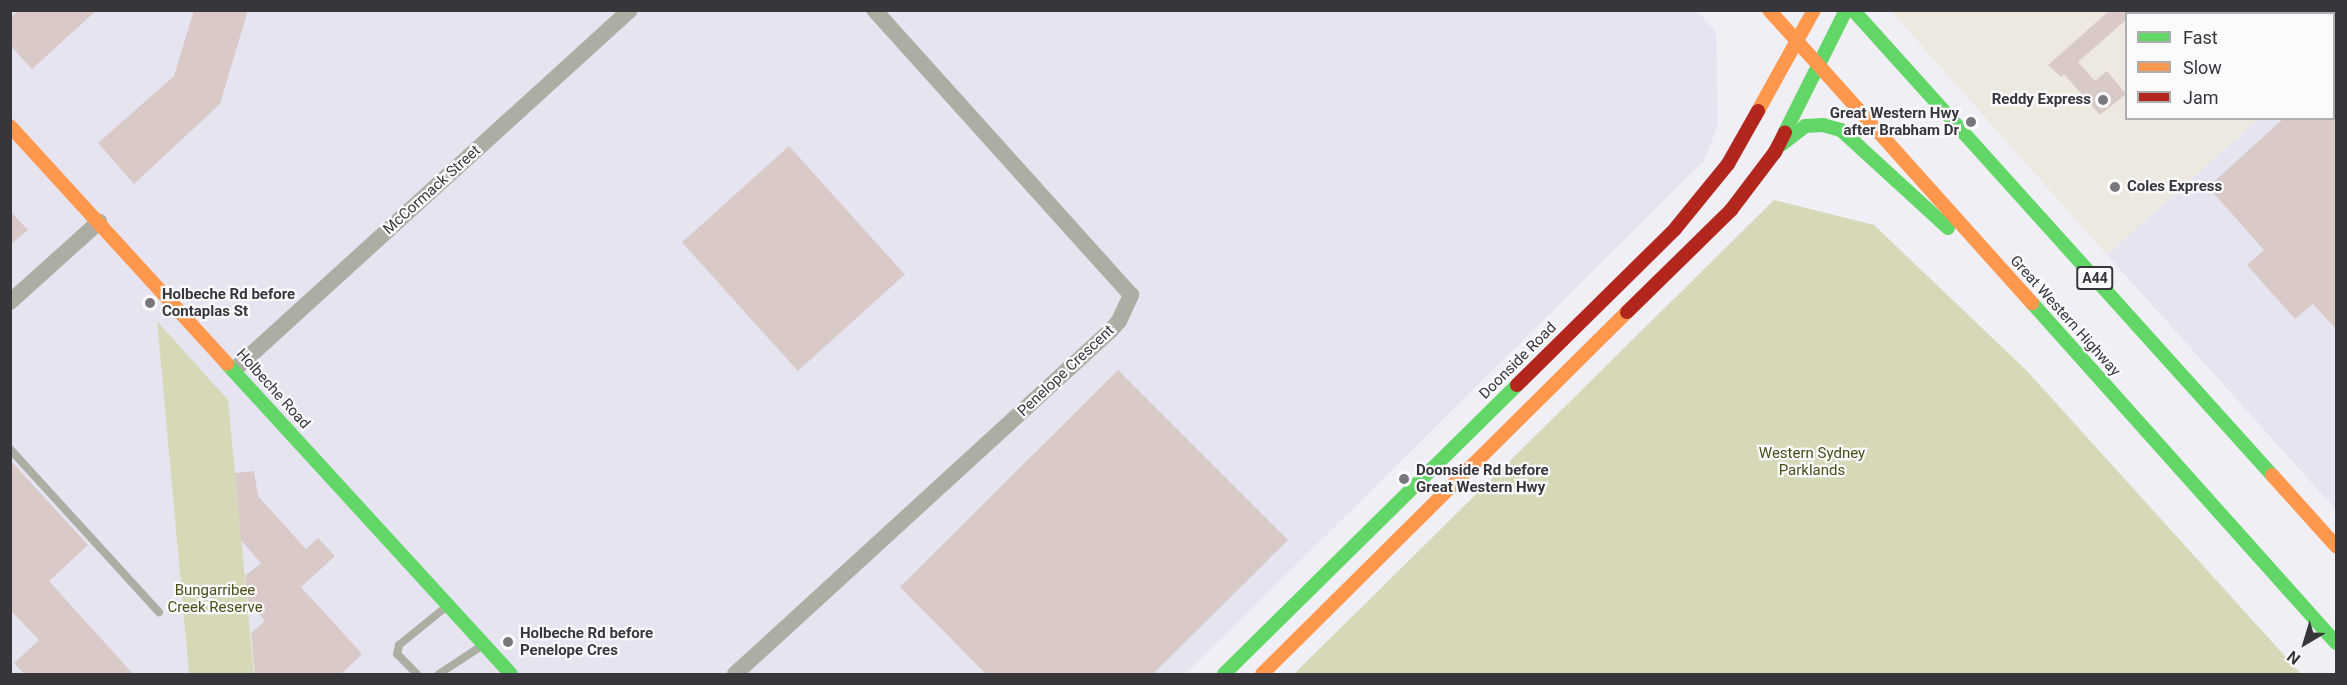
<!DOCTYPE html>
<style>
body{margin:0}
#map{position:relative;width:2347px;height:685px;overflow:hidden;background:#f0eff5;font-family:Roboto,sans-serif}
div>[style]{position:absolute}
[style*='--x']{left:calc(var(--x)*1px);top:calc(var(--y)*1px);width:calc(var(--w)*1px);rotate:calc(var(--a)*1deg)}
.commercial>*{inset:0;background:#eee9e0}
.built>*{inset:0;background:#e7e4f2}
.green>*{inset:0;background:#d6d8b7}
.building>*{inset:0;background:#d9cac8;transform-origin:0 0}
.lane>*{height:8px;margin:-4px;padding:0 4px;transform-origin:4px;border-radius:4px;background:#acaea3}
.street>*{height:16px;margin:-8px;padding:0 8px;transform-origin:8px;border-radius:8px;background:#acaea3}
.fast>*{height:14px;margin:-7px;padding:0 7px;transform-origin:7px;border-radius:7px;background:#63d668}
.slow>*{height:14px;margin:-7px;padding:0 7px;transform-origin:7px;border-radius:7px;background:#ff974d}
.jam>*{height:14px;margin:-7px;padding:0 7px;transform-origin:7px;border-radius:7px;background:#b3261e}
.dots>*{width:16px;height:16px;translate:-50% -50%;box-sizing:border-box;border:3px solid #fbfbfd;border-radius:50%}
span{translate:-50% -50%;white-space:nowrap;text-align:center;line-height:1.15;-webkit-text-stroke:4.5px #fbfbfd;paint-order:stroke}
.shield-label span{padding:2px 4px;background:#fbfbfd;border:2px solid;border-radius:4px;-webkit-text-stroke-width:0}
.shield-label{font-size:14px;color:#37363b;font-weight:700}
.poi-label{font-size:15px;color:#37363b;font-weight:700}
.right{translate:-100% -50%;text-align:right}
.left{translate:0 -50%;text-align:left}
.street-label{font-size:15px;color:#37363b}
.park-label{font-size:15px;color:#4b4e17}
.frame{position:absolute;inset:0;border:12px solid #37363b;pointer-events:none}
.legend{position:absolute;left:2125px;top:12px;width:210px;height:108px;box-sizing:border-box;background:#fbfbfd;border:2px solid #adacaf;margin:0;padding:8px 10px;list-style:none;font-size:18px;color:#37363b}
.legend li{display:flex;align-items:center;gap:12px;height:30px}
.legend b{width:30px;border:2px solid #adacaf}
.north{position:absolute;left:2275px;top:613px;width:60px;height:60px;-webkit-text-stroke:4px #fbfbfd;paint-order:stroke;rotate:218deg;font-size:16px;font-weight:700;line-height:24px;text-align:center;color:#37363b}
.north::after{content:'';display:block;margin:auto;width:21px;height:27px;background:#37363b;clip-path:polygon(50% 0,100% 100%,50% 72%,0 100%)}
</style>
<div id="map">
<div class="commercial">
<div style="clip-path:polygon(1891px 11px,2163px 11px,2165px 13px,2126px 14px,2126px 118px,2259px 119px,2107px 255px)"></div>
</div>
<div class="built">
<div style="clip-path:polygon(10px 11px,1697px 11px,1716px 32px,1718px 125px,1704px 161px,1186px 674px,254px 674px,251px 634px,157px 322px,189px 674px,11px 674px)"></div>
<div style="clip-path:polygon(2163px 11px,2336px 11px,2336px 510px,2107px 255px,2259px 119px,2334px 118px,2334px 14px,2165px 14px)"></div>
</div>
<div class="green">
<div style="clip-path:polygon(1774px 200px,1874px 225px,2027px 371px,2301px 674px,1294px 674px)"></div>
<div style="clip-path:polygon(157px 321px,228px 400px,254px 674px,189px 674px)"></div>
</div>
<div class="building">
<div style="clip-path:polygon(19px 10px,97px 10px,32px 69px,10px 45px,10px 18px)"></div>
<div style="clip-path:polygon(194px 10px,248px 10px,220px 104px,134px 184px,98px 143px,174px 76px)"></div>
<div style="clip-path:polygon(2110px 10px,2137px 10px,2127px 14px,2127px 19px,2078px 62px,2095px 81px,2107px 71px,2126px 94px,2100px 115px,2064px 74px,2061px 77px,2048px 65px)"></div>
<div style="clip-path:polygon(2284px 118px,2337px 118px,2337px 330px,2313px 304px,2295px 319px,2247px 265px,2264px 250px,2208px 187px)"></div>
<div style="left:789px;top:146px;width:173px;height:144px;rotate:48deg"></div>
<div style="clip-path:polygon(10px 211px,28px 230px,10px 245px)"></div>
<div style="clip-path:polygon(1118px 370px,1288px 540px,1152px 675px,987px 675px,900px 587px)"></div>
<div style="clip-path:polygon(10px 460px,88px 545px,49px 581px,134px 675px,25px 675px,14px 663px,39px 640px,10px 610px)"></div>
<div style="clip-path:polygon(254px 471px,258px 496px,306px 549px,318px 538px,335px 556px,301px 587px,362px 654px,340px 675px,255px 675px,251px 633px,265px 621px,248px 601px,245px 576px,261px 563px,241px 540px,235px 473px)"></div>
</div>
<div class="lane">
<div style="--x:10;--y:449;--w:221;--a:47.6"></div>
<div style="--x:417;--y:674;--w:28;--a:-135"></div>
<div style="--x:397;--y:654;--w:9;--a:-77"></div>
<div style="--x:399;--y:645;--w:60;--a:-39"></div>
<div style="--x:439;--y:674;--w:53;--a:-33.4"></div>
</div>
<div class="street">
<div style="--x:10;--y:302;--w:120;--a:-42"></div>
<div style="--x:234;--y:370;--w:535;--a:-42.27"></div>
<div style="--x:735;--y:674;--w:508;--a:-42.45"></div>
<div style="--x:1110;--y:331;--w:13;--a:-48"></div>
<div style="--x:1119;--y:321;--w:29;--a:-65"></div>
<div style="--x:1131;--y:295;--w:384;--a:-132"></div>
</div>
<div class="fast">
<div style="--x:1853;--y:10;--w:626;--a:47.98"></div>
<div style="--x:1785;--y:132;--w:136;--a:-63.4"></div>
<div style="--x:1781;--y:145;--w:31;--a:-38"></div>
<div style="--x:1805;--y:126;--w:18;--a:-3"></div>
<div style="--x:1823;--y:125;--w:19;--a:16"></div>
<div style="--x:1841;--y:130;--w:145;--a:42.5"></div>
<div style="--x:2032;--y:303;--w:456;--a:48.2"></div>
<div style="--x:227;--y:364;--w:420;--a:47.5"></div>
<div style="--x:1224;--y:674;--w:412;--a:-44.6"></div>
</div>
<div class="slow">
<div style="--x:1769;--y:10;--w:394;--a:48.1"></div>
<div style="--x:1758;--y:111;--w:115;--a:-61"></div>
<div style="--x:10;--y:126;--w:322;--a:47.6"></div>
<div style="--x:2272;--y:475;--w:96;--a:48"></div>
<div style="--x:1262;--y:674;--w:514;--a:-44.76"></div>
</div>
<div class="jam">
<div style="--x:1627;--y:312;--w:146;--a:-44.4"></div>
<div style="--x:1731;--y:210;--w:73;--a:-52.8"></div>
<div style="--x:1775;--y:152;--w:22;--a:-63"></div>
<div style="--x:1517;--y:385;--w:222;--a:-44.6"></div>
<div style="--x:1675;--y:229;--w:84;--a:-50.8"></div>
<div style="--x:1728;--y:164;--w:61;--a:-60.5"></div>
</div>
<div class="dots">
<div style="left:2103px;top:100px;background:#78777c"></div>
<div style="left:1971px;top:122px;background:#78777c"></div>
<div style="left:2115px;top:187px;background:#78777c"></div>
<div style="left:150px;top:303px;background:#78777c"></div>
<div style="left:1404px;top:479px;background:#78777c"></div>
<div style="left:508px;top:642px;background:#78777c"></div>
</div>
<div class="shield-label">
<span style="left:2095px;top:278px">A44</span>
</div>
<div class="poi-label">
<span class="right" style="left:2091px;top:100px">Reddy Express</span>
<span class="right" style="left:1959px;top:122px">Great Western Hwy<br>after Brabham Dr</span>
<span class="left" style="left:2127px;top:187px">Coles Express</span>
<span class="left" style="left:162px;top:303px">Holbeche Rd before<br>Contaplas St</span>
<span class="left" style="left:1416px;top:479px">Doonside Rd before<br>Great Western Hwy</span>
<span class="left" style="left:520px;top:642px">Holbeche Rd before<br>Penelope Cres</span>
</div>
<div class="street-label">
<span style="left:432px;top:190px;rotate:-42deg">McCormack Street</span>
<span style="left:2065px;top:316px;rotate:48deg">Great Western Highway</span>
<span style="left:1518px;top:361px;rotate:-45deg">Doonside Road</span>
<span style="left:1066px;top:371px;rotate:-43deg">Penelope Crescent</span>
<span style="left:273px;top:389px;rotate:48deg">Holbeche Road</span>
</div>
<div class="park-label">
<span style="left:1812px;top:462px">Western Sydney<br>Parklands</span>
<span style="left:215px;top:599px">Bungarribee<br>Creek Reserve</span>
</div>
<div class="frame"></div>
<ul class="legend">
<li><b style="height:8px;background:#63d668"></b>Fast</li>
<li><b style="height:8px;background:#ff974d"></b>Slow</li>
<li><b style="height:8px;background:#b3261e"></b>Jam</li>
</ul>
<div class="north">N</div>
</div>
